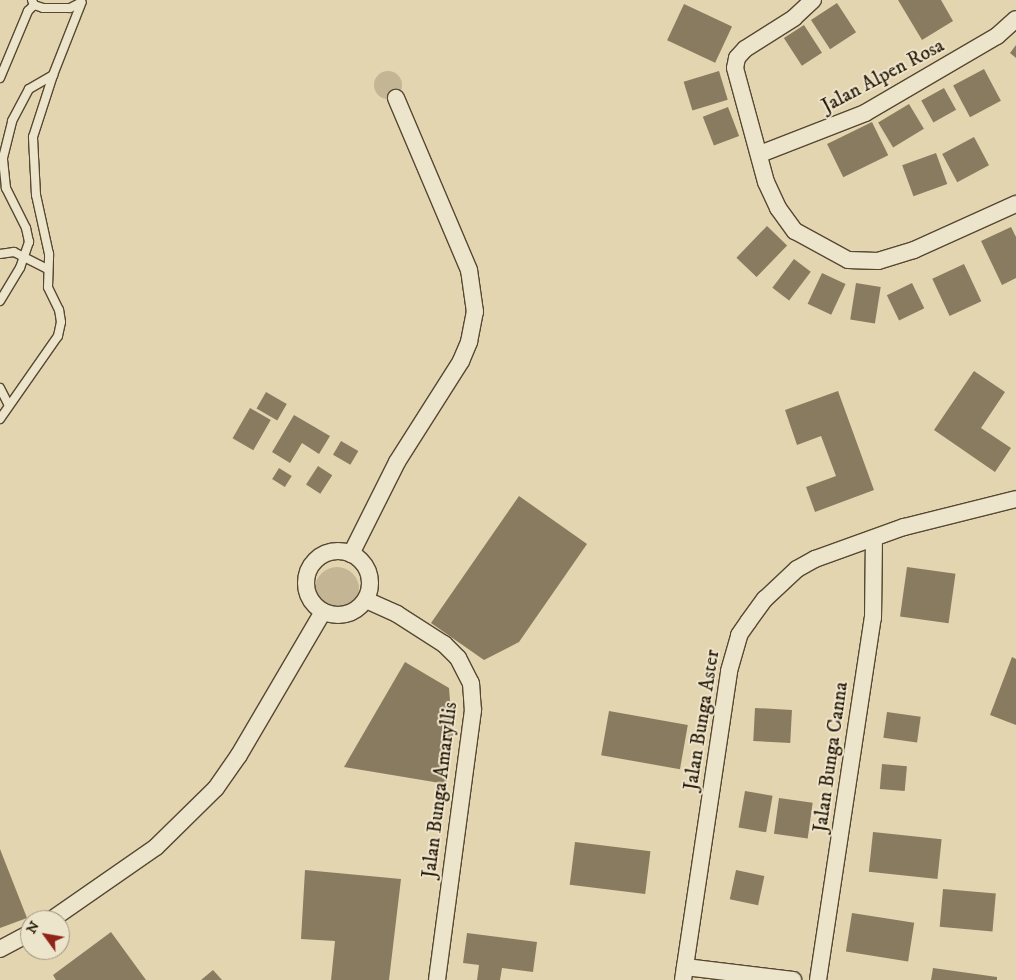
<!DOCTYPE html>
<style>
body{margin:0}
#map{position:relative;width:1016px;height:980px;overflow:hidden;background:#e4d5b1;font-family:"IM FELL DW Pica",serif}
div>[style]{position:absolute}
[style*='--x']{left:calc(var(--x)*1px);top:calc(var(--y)*1px);width:calc(var(--w)*1px);rotate:calc(var(--a)*1deg)}
.green>*{inset:0;background:#c4b594}
.round{border-radius:50%}
.building>*{inset:0;background:#897b5f;transform-origin:0 0}
.roads{filter:drop-shadow(1px 0 #564832) drop-shadow(-1px 0 #564832) drop-shadow(0 1px #564832) drop-shadow(0 -1px #564832)}
.lane>*{height:8px;margin:-4px;padding:0 4px;transform-origin:4px;border-radius:4px;background:#ede4cc}
.street>*{height:16px;margin:-8px;padding:0 8px;transform-origin:8px;border-radius:8px;background:#ede4cc}
.street>.ring{margin:-8px;padding:0;box-sizing:content-box;background:none;border:16px solid #ede4cc;border-radius:50%}
span{translate:-50% -50%;white-space:nowrap;text-align:center;line-height:1.15;-webkit-text-stroke:4px #ede4cc;paint-order:stroke}
.street-label{font-size:20px;color:#271907}
.north{position:absolute;left:20px;top:910px;width:50px;height:50px;box-sizing:border-box;background:#ede4cc;border:1px solid #9e937d;border-radius:50%;rotate:302deg;font-size:14px;font-weight:700;line-height:20px;text-align:center;color:#271907}
.north::after{content:'';display:block;margin:auto;width:18px;height:22px;background:#8f2418;clip-path:polygon(50% 0,100% 100%,50% 72%,0 100%)}
</style>
<div id="map">
<div class="green">
<div class="round" style="left:374px;top:71px;width:28px;height:28px"></div>
<div class="round" style="left:315px;top:567px;width:44px;height:44px"></div>
</div>
<div class="building">
<div style="clip-path:polygon(898px 0,941px 0,953px 21px,922px 40px)"></div>
<div style="left:837px;top:3px;width:35px;height:31px;rotate:57deg"></div>
<div style="left:684px;top:4px;width:53px;height:40px;rotate:25deg"></div>
<div style="left:804px;top:25px;width:33px;height:24px;rotate:57deg"></div>
<div style="clip-path:polygon(1016px 45px,1016px 58px,1010px 53px)"></div>
<div style="left:984px;top:69px;width:36px;height:35px;rotate:62deg"></div>
<div style="left:719px;top:71px;width:30px;height:37px;rotate:73deg"></div>
<div style="left:944px;top:88px;width:25px;height:26px;rotate:61deg"></div>
<div style="left:909px;top:104px;width:29px;height:36px;rotate:59deg"></div>
<div style="left:728px;top:107px;width:31px;height:27px;rotate:69deg"></div>
<div style="left:872px;top:122px;width:37px;height:50px;rotate:64deg"></div>
<div style="left:974px;top:137px;width:32px;height:36px;rotate:62deg"></div>
<div style="left:936px;top:153px;width:33px;height:36px;rotate:70deg"></div>
<div style="left:767px;top:226px;width:28px;height:44px;rotate:44deg"></div>
<div style="clip-path:polygon(1011px 227px,1016px 237px,1016px 278px,1002px 285px,981px 241px)"></div>
<div style="left:794px;top:259px;width:21px;height:36px;rotate:37deg"></div>
<div style="left:964px;top:264px;width:41px;height:35px;rotate:65deg"></div>
<div style="left:822px;top:273px;width:26px;height:34px;rotate:25deg"></div>
<div style="left:856px;top:283px;width:25px;height:37px;rotate:9deg"></div>
<div style="left:912px;top:283px;width:28px;height:28px;rotate:64deg"></div>
<div style="clip-path:polygon(974px 371px,1005px 392px,981px 428px,1011px 448px,995px 472px,934px 430px)"></div>
<div style="clip-path:polygon(838px 391px,874px 490px,815px 512px,806px 487px,836px 476px,821px 436px,797px 445px,785px 410px)"></div>
<div style="left:266px;top:392px;width:24px;height:19px;rotate:30deg"></div>
<div style="left:250px;top:408px;width:24px;height:35px;rotate:30deg"></div>
<div style="clip-path:polygon(294px 415px,330px 436px,319px 454px,302px 443px,290px 463px,272px 452px)"></div>
<div style="left:341px;top:441px;width:20px;height:16px;rotate:30deg"></div>
<div style="left:318px;top:466px;width:17px;height:22px;rotate:33deg"></div>
<div style="left:279px;top:468px;width:15px;height:13px;rotate:32deg"></div>
<div style="clip-path:polygon(519px 496px,587px 544px,519px 642px,484px 660px,431px 623px)"></div>
<div style="left:907px;top:567px;width:49px;height:50px;rotate:8deg"></div>
<div style="clip-path:polygon(1012px 657px,1016px 659px,1016px 725px,990px 715px)"></div>
<div style="clip-path:polygon(405px 662px,449px 688px,453px 738px,446px 784px,344px 767px)"></div>
<div style="left:755px;top:708px;width:37px;height:33px;rotate:3deg"></div>
<div style="left:609px;top:711px;width:80px;height:45px;rotate:10deg"></div>
<div style="left:887px;top:712px;width:34px;height:26px;rotate:8deg"></div>
<div style="left:882px;top:764px;width:25px;height:25px;rotate:5deg"></div>
<div style="left:745px;top:791px;width:28px;height:37px;rotate:10deg"></div>
<div style="left:779px;top:798px;width:34px;height:36px;rotate:8deg"></div>
<div style="left:873px;top:832px;width:69px;height:40px;rotate:6deg"></div>
<div style="left:575px;top:842px;width:76px;height:43px;rotate:7deg"></div>
<div style="clip-path:polygon(0 849px,27px 918px,0 928px)"></div>
<div style="clip-path:polygon(305px 870px,401px 879px,389px 980px,331px 980px,335px 941px,301px 939px)"></div>
<div style="left:736px;top:870px;width:29px;height:30px;rotate:12deg"></div>
<div style="left:943px;top:889px;width:53px;height:38px;rotate:5deg"></div>
<div style="left:852px;top:913px;width:63px;height:39px;rotate:9deg"></div>
<div style="clip-path:polygon(111px 932px,146px 980px,56px 980px,53px 975px)"></div>
<div style="clip-path:polygon(467px 933px,537px 942px,533px 972px,502px 968px,500px 980px,477px 980px,479px 965px,463px 963px)"></div>
<div style="clip-path:polygon(933px 968px,997px 977px,997px 980px,931px 980px)"></div>
<div style="clip-path:polygon(213px 970px,222px 980px,201px 980px)"></div>
</div>
<div class="roads">
<div class="lane">
<div style="--x:32;--y:0;--w:5;--a:68"></div>
<div style="--x:34;--y:5;--w:9;--a:18"></div>
<div style="--x:43;--y:8;--w:27;--a:0"></div>
<div style="--x:70;--y:8;--w:13;--a:-27"></div>
<div style="--x:0;--y:78;--w:73;--a:-67.3"></div>
<div style="--x:28;--y:11;--w:8;--a:-45"></div>
<div style="--x:0;--y:254;--w:14;--a:-8"></div>
<div style="--x:14;--y:252;--w:37;--a:27"></div>
<div style="--x:0;--y:301;--w:39;--a:-59"></div>
<div style="--x:20;--y:268;--w:28;--a:-71"></div>
<div style="--x:29;--y:242;--w:14;--a:-102"></div>
<div style="--x:26;--y:228;--w:45;--a:-116.6"></div>
<div style="--x:6;--y:188;--w:30;--a:-96"></div>
<div style="--x:3;--y:158;--w:38;--a:-76"></div>
<div style="--x:12;--y:121;--w:36;--a:-62"></div>
<div style="--x:29;--y:89;--w:28;--a:-30"></div>
<div style="--x:0;--y:388;--w:18;--a:63"></div>
<div style="--x:0;--y:419;--w:101;--a:-55.1"></div>
<div style="--x:58;--y:336;--w:14;--a:-78"></div>
<div style="--x:61;--y:322;--w:12;--a:-99"></div>
<div style="--x:59;--y:310;--w:25;--a:-116"></div>
<div style="--x:48;--y:287;--w:33;--a:-88"></div>
<div style="--x:49;--y:254;--w:60;--a:-102.4"></div>
<div style="--x:36;--y:195;--w:58;--a:-93"></div>
<div style="--x:33;--y:137;--w:65;--a:-72.1"></div>
<div style="--x:53;--y:75;--w:76;--a:-68.5"></div>
</div>
<div class="street">
<div style="--x:813;--y:0;--w:26;--a:137"></div>
<div style="--x:794;--y:18;--w:58;--a:147.7"></div>
<div style="--x:745;--y:49;--w:12;--a:132"></div>
<div style="--x:737;--y:58;--w:10;--a:101"></div>
<div style="--x:735;--y:68;--w:118;--a:74.8"></div>
<div style="--x:766;--y:182;--w:29;--a:65"></div>
<div style="--x:778;--y:208;--w:29;--a:54"></div>
<div style="--x:795;--y:231;--w:60;--a:28.7"></div>
<div style="--x:848;--y:260;--w:30;--a:2"></div>
<div style="--x:878;--y:261;--w:38;--a:-17"></div>
<div style="--x:914;--y:250;--w:112;--a:-24.3"></div>
<div style="--x:760;--y:154;--w:113;--a:-21.3"></div>
<div style="--x:865;--y:113;--w:153;--a:-30.3"></div>
<div style="--x:997;--y:36;--w:25;--a:-42"></div>
<div class="ring" style="left:306px;top:551px;width:48px;height:48px"></div>
<div style="--x:351;--y:554;--w:103;--a:-63.4"></div>
<div style="--x:397;--y:462;--w:120;--a:-57.6"></div>
<div style="--x:461;--y:361;--w:21;--a:-67"></div>
<div style="--x:469;--y:342;--w:31;--a:-79"></div>
<div style="--x:475;--y:312;--w:42;--a:-98.1"></div>
<div style="--x:469;--y:270;--w:187;--a:-113"></div>
<div style="--x:366;--y:600;--w:34;--a:24"></div>
<div style="--x:397;--y:614;--w:56;--a:32.6"></div>
<div style="--x:444;--y:644;--w:20;--a:45"></div>
<div style="--x:458;--y:658;--w:28;--a:63"></div>
<div style="--x:471;--y:683;--w:27;--a:86"></div>
<div style="--x:473;--y:710;--w:272;--a:97.6"></div>
<div style="--x:51;--y:920;--w:128;--a:-34.8"></div>
<div style="--x:156;--y:847;--w:84;--a:-44.5"></div>
<div style="--x:216;--y:788;--w:40;--a:-55.1"></div>
<div style="--x:239;--y:755;--w:166;--a:-59.6"></div>
<div style="--x:0;--y:949;--w:34;--a:-28"></div>
<div style="--x:685;--y:967;--w:109;--a:6.9"></div>
<div style="--x:683;--y:980;--w:312;--a:-81.5"></div>
<div style="--x:729;--y:671;--w:37;--a:-74"></div>
<div style="--x:739;--y:635;--w:16;--a:-55"></div>
<div style="--x:748;--y:622;--w:29;--a:-54"></div>
<div style="--x:765;--y:599;--w:44;--a:-43.2"></div>
<div style="--x:797;--y:569;--w:21;--a:-29"></div>
<div style="--x:815;--y:559;--w:95;--a:-19.8"></div>
<div style="--x:904;--y:527;--w:115;--a:-14"></div>
<div style="--x:818;--y:980;--w:366;--a:-81.4"></div>
<div style="--x:873;--y:618;--w:78;--a:-89.3"></div>
</div>
</div>
<div class="street-label">
<span style="left:883px;top:76px;rotate:-28deg">Jalan Alpen Rosa</span>
<span style="left:702px;top:720px;rotate:-81deg">Jalan Bunga Aster</span>
<span style="left:831px;top:757px;rotate:-82deg">Jalan Bunga Canna</span>
<span style="left:440px;top:790px;rotate:-83deg">Jalan Bunga Amaryllis</span>
</div>
<div class="north">N</div>
</div>
